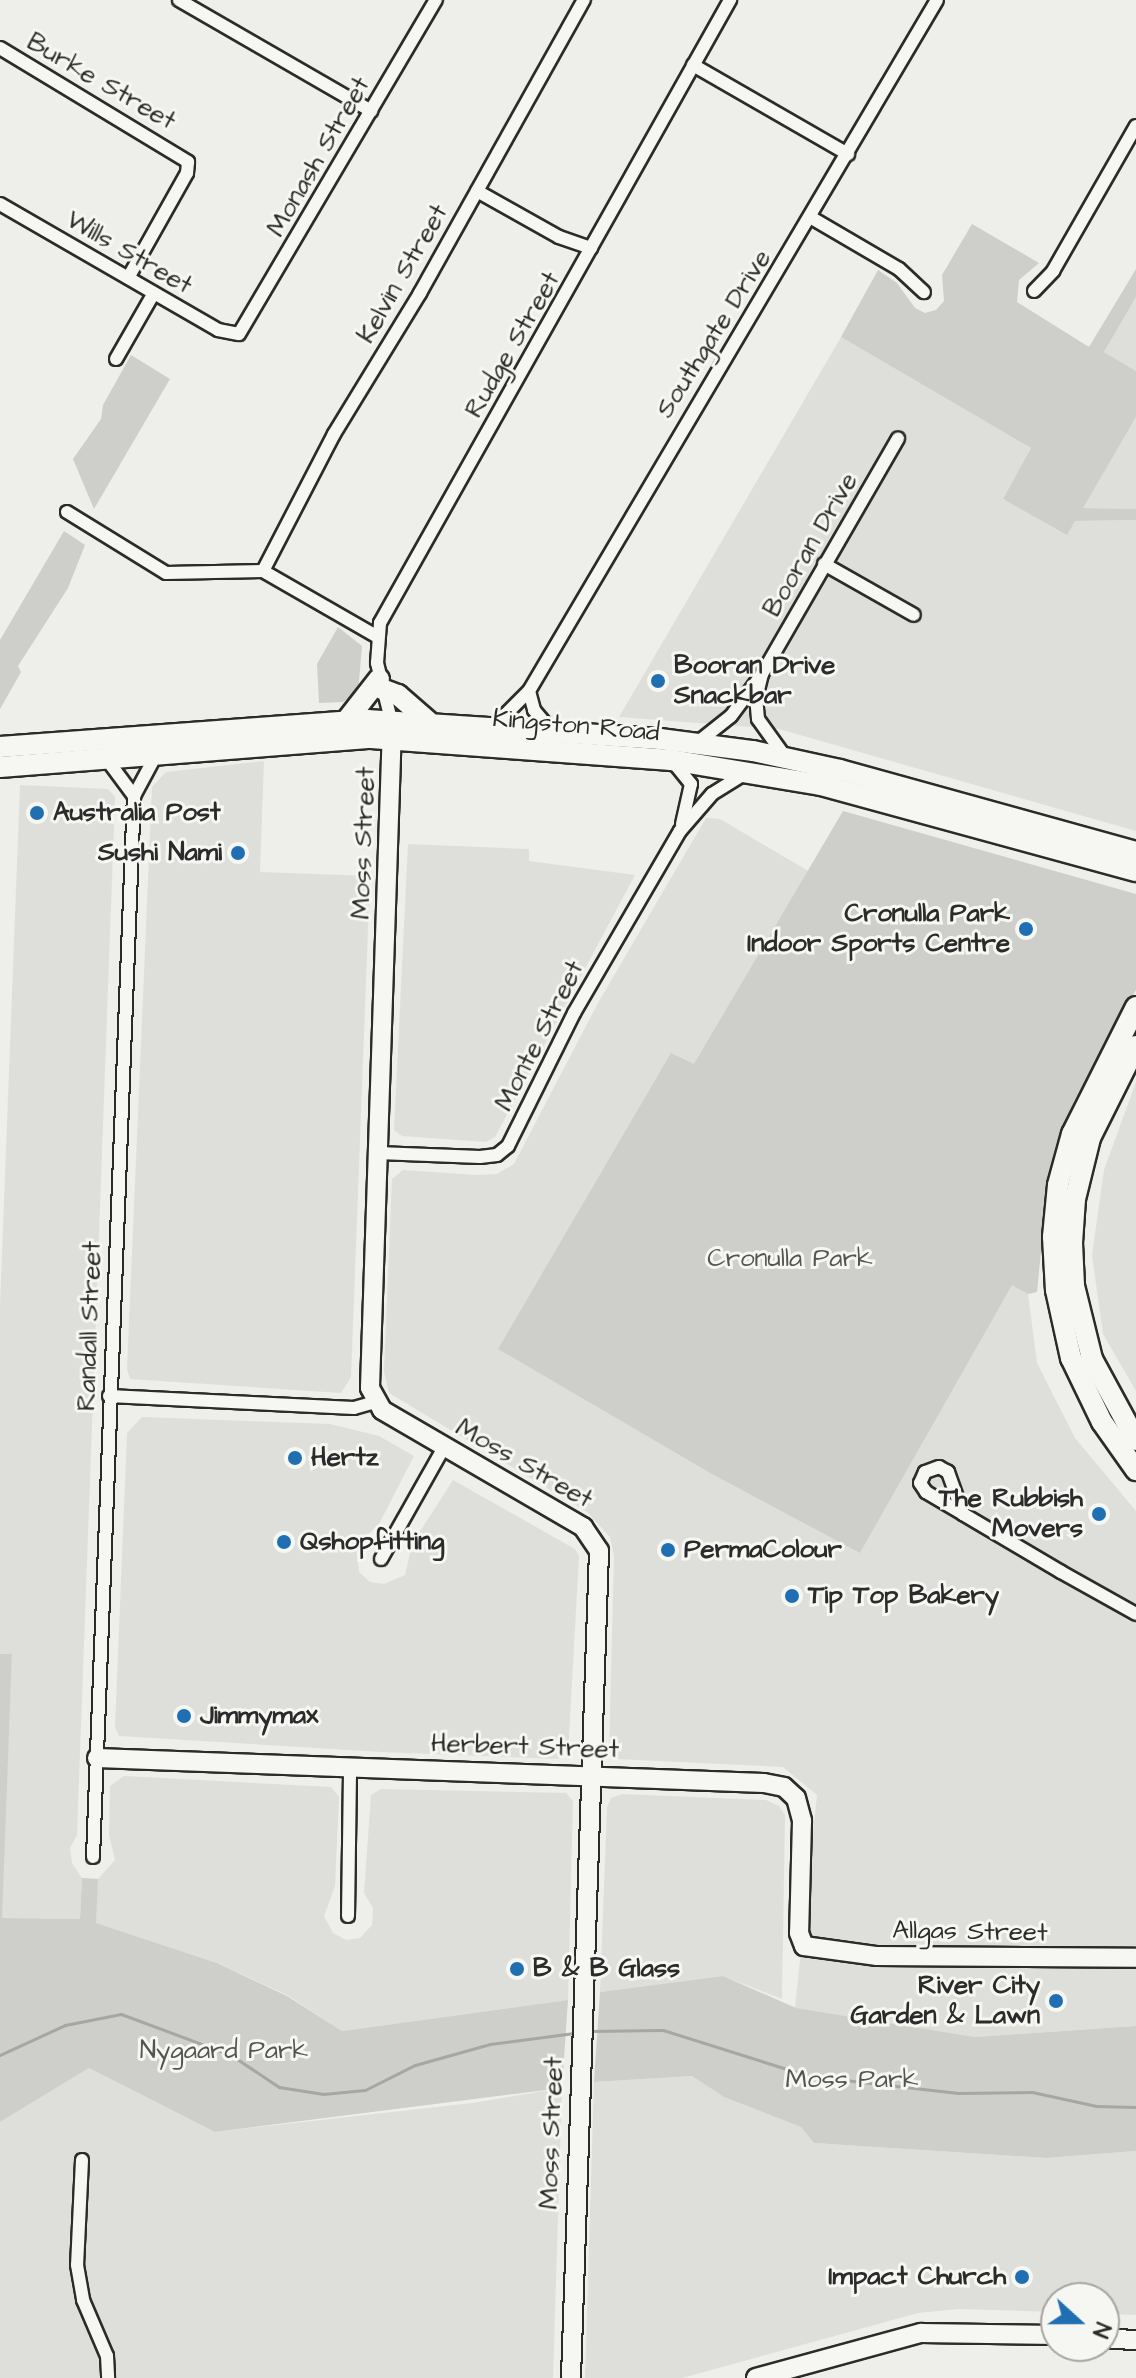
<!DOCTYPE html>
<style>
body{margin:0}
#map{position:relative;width:1136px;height:2378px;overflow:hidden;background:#eeeeea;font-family:"Architects Daughter",sans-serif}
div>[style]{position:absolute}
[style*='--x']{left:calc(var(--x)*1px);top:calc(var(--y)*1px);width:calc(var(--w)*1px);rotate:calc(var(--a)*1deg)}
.built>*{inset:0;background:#dededb}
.green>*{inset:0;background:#cececa}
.stream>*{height:3px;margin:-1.5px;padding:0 1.5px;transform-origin:1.5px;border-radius:1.5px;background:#a6a6a3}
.roads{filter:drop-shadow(2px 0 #2b2b2b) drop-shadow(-2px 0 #2b2b2b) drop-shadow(0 2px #2b2b2b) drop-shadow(0 -2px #2b2b2b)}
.street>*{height:12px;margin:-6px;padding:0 6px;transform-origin:6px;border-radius:6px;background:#f6f6f2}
.secondary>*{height:18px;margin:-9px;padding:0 9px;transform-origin:9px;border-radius:9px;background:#f6f6f2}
.primary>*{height:20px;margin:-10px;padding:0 10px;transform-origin:10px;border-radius:10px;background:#f6f6f2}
.dots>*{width:22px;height:22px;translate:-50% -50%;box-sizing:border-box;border:4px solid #f6f6f2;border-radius:50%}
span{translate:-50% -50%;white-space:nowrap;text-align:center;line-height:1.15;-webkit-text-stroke:6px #f6f6f2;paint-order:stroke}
.street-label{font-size:26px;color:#2b2b2b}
.poi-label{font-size:26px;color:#2b2b2b;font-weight:700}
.left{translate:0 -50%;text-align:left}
.right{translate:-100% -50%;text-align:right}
.park-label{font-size:26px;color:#545453}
.north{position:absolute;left:1040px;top:2282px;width:80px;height:80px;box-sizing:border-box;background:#f6f6f2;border:2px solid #a5a5a2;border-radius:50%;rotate:111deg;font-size:22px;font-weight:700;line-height:32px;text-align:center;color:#2b2b2b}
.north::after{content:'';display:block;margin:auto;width:28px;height:36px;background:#1f6fb2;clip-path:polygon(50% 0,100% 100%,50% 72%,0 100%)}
</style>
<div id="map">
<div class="built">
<div style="clip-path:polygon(1136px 297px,1136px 371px,1104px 352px)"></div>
<div style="clip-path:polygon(841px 337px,1031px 448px,1003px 500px,1075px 521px,1136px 520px,1136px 831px,779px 729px,619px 717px)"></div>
<div style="clip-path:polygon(1136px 417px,1136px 509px,1082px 508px)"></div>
<div style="clip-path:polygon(264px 761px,260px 872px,370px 876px,351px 1377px,341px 1393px,130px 1379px,127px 1369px,152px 787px,166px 772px)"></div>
<div style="clip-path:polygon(20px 785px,108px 789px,115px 797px,77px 1835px,70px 1848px,72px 1863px,82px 1878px,80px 1919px,1px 1918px,12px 1655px,0 1654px,0 1306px)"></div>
<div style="clip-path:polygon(706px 818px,720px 819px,810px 872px,694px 1065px,671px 1053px,860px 1553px,1012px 1284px,1028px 1294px,1037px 1363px,1075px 1438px,1136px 1511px,1136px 2026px,975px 2037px,795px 2008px,817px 1795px,783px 1767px,616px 1759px,609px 1751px,614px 1556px,610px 1537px,587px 1512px,389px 1393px,384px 1372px,392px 1179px,403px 1170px,478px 1175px,497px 1174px,514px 1164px,598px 1003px)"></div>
<div style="clip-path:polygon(408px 844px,529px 849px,529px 861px,635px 875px,495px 1137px,486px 1142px,402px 1136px,394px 1130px)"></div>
<div style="clip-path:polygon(1136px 1082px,1136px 1391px,1103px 1334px,1092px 1255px,1104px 1170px)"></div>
<div style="clip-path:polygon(142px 1417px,330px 1424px,379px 1436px,414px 1456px,379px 1524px,356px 1546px,359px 1572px,370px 1582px,384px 1584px,405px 1575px,412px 1544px,453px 1480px,575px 1549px,579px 1556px,568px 1754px,558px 1759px,381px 1752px,119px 1736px,115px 1727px,127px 1433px)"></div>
<div style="clip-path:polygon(124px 1776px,331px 1787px,339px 1797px,335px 1886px,324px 1916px,333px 1933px,346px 1940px,360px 1938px,372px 1925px,373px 1908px,364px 1893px,371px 1795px,381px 1789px,566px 1793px,573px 1801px,568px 2000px,342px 2031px,287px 1995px,217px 1963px,95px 1923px,98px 1879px,115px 1860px,109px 1835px,110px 1786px)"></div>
<div style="clip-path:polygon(622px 1794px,766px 1800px,779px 1806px,785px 1815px,782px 1999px,723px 1976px,600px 1992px,607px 1807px,611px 1798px)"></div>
<div style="clip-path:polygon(89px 2068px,215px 2132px,472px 2103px,562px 2088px,553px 2378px,0 2378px,0 2122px)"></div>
<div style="clip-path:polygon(692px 2076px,724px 2097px,801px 2127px,814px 2143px,1046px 2158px,1136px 2151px,1136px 2315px,1104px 2314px,1104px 2298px,1056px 2298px,1056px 2312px,958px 2309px,918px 2313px,682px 2378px,585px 2378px,594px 2082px)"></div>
</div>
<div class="green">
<div style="clip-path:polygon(972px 224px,1039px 263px,1019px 280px,1017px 302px,1089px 347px,1136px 269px,1136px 297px,1104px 352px,1136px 371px,1136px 417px,1083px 508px,1136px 509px,1136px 520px,1075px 521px,1067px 535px,1003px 499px,1031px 448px,841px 337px,878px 270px,897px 283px,915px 308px,925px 313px,936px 310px,944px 301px,942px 275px)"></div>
<div style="clip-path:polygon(131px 355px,170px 379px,94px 509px,73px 459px,101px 419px,103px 405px)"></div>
<div style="clip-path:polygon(64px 531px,85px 545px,68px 588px,18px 666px,21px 672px,0 709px,0 640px)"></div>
<div style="clip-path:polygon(338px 627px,362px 646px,358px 693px,343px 702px,319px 703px,317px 664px)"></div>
<div style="clip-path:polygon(843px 811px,1136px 894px,1136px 990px,1074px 1101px,1048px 1180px,1037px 1292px,1028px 1294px,1012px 1285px,860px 1553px,712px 1474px,498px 1349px,671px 1053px,694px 1064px)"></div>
<div style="clip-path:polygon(0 1654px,12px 1654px,2px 1918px,80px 1919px,82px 1878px,98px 1879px,96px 1923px,217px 1963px,287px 1996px,342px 2031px,568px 2000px,562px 2088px,215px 2132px,89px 2068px,0 2122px)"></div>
<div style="clip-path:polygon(723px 1976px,796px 2008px,975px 2037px,1136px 2026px,1136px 2151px,1046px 2158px,814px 2143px,801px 2127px,724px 2097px,692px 2076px,594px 2082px,600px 1992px)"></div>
</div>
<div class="stream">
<div style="--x:590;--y:2031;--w:73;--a:-0.8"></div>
<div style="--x:663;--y:2030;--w:153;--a:17.5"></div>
<div style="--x:809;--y:2076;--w:150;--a:6.5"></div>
<div style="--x:958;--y:2093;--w:74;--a:-0.8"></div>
<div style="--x:1032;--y:2092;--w:66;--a:12.3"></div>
<div style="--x:1096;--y:2106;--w:40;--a:1.4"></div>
<div style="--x:0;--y:2055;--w:72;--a:-24.8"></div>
<div style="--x:65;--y:2025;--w:57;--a:-11.1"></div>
<div style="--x:121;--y:2014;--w:117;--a:20.4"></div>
<div style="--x:231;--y:2055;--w:58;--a:33.7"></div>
<div style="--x:279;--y:2087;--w:45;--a:9"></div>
<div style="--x:323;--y:2094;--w:42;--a:-5.4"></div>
<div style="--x:365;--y:2090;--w:56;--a:-26.6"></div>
<div style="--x:415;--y:2065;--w:78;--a:-15.6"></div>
<div style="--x:490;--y:2044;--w:85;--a:-7.5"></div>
</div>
<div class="roads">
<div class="street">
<div style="--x:179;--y:0;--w:222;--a:30"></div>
<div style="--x:0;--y:48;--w:220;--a:31.2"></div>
<div style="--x:188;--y:162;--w:11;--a:95"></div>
<div style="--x:187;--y:173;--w:120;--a:119.3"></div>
<div style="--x:693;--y:65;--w:179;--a:29.9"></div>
<div style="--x:477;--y:191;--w:94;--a:29.3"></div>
<div style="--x:559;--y:237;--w:34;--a:19"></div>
<div style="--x:0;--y:204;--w:252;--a:30"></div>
<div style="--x:218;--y:330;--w:21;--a:11"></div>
<div style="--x:239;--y:334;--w:388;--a:-59.5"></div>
<div style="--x:810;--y:217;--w:103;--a:30.3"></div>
<div style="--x:899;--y:269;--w:34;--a:43"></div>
<div style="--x:1034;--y:291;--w:28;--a:-46"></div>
<div style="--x:1053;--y:271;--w:167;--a:-60.2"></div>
<div style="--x:116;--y:359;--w:76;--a:-60.1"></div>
<div style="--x:67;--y:512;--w:116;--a:31.6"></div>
<div style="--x:166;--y:573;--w:97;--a:-1.2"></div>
<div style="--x:263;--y:571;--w:130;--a:29.9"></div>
<div style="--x:824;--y:564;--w:103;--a:29.5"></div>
<div style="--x:263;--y:571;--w:154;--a:-62.6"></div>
<div style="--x:334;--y:434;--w:165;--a:-58.6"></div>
<div style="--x:420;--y:293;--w:336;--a:-60.8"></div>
<div style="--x:529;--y:691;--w:20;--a:75"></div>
<div style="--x:534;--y:710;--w:26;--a:50"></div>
<div style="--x:391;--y:720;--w:59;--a:-103.8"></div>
<div style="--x:377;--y:663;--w:40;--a:-85.7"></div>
<div style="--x:380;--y:623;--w:715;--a:-60.67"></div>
<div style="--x:494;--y:726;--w:49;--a:-45"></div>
<div style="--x:529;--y:691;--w:802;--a:-59.44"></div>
<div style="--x:697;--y:743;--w:43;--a:-38.5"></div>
<div style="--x:731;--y:716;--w:49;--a:-53.4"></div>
<div style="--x:786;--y:758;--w:48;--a:-125.7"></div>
<div style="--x:758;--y:719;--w:21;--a:-95"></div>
<div style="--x:756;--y:698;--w:25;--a:-76"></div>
<div style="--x:762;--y:674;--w:272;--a:-60"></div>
<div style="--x:108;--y:761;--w:44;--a:53.4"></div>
<div style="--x:674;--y:763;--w:27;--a:51"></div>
<div style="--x:691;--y:784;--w:41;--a:102.7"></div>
<div style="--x:378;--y:1153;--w:102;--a:2.2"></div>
<div style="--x:480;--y:1157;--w:17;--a:-7"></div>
<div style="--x:497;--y:1155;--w:14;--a:-39"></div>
<div style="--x:508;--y:1146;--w:148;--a:-63.6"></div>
<div style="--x:574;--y:1013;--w:211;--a:-59.8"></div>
<div style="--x:680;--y:831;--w:49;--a:-49.1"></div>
<div style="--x:712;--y:794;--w:38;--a:-32"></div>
<div style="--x:109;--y:1396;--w:245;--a:2.8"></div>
<div style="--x:354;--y:1408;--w:22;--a:-16"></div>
<div style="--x:963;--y:1514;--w:45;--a:-109.7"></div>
<div style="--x:948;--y:1472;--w:10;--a:-151"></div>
<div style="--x:939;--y:1467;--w:15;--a:160"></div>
<div style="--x:925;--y:1472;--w:12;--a:114"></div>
<div style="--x:920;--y:1483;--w:11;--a:56"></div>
<div style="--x:926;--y:1492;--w:43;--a:30.7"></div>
<div style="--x:963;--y:1514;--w:114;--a:30.6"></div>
<div style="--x:1061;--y:1572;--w:86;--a:29.2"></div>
<div style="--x:381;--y:1559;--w:129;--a:-60.6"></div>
<div style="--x:93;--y:1857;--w:1062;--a:-87.79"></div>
<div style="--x:134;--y:796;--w:47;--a:-61.8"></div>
<div style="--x:348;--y:1916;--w:148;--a:-89.2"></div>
<div style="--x:82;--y:2160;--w:105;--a:92.7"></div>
<div style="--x:77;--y:2265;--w:36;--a:80"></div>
<div style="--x:83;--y:2300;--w:61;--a:66.8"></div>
<div style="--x:107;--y:2356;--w:22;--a:87"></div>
</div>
<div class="secondary">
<div style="--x:392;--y:727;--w:661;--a:91.91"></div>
<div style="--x:370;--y:1388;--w:25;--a:61"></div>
<div style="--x:382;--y:1410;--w:233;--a:30.2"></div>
<div style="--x:583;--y:1527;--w:29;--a:56"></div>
<div style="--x:599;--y:1551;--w:827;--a:91.94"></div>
<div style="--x:97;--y:1758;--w:667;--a:2.15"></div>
<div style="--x:764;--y:1783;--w:20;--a:11"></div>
<div style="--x:784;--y:1787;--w:16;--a:43"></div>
<div style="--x:796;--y:1798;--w:24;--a:75"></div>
<div style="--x:802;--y:1821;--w:112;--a:91.5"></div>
<div style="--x:799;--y:1933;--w:14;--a:69"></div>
<div style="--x:804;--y:1946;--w:74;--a:7.8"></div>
<div style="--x:877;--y:1956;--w:259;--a:0.4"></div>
<div style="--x:1104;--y:2338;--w:32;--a:4"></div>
<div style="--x:756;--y:2378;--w:171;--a:-15.3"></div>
<div style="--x:921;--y:2333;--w:135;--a:0.8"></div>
</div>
<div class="primary">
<div style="--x:382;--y:689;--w:17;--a:21"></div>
<div style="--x:398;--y:695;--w:40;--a:41"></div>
<div style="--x:347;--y:720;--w:52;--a:-52"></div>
<div style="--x:0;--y:747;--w:368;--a:-4.2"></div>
<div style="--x:367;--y:720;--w:294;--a:3.7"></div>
<div style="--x:660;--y:739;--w:94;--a:7.4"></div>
<div style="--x:753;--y:751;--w:89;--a:12.3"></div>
<div style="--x:840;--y:770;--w:307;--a:15.5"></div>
<div style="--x:0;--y:767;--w:372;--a:-4.5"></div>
<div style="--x:371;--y:738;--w:301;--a:4.2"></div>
<div style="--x:671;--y:760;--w:152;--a:9.5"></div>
<div style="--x:821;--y:785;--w:327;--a:15.3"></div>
<div style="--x:1136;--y:1007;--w:142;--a:116.7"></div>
<div style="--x:1072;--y:1134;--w:53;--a:105.4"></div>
<div style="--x:1058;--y:1185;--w:52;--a:95.5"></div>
<div style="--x:1053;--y:1237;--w:53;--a:86.8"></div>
<div style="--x:1056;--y:1290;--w:70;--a:77.6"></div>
<div style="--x:1071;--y:1358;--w:71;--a:64.2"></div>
<div style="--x:1102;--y:1422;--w:59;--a:54.7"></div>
<div style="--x:1136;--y:1046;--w:103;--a:116.6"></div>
<div style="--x:1090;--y:1138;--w:63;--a:103.8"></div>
<div style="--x:1075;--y:1199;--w:44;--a:93.9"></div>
<div style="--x:1072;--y:1243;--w:43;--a:87.3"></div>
<div style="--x:1074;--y:1286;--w:75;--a:76.1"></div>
<div style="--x:1092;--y:1359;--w:92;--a:61.5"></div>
</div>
</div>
<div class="dots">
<div style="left:658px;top:681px;background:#1f6fb2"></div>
<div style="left:37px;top:813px;background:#1f6fb2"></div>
<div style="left:238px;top:853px;background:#1f6fb2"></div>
<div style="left:1026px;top:929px;background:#1f6fb2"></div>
<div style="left:295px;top:1458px;background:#1f6fb2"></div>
<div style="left:1099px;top:1514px;background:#1f6fb2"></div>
<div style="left:284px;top:1542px;background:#1f6fb2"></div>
<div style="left:668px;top:1550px;background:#1f6fb2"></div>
<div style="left:792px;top:1596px;background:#1f6fb2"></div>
<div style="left:184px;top:1716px;background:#1f6fb2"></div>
<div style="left:517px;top:1969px;background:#1f6fb2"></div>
<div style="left:1056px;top:2001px;background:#1f6fb2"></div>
<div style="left:1022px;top:2277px;background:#1f6fb2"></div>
</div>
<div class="street-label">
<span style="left:101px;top:82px;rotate:30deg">Burke Street</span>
<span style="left:319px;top:157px;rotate:-60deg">Monash Street</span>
<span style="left:129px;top:253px;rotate:30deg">Wills Street</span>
<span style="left:403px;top:274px;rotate:-60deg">Kelvin Street</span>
<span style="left:714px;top:334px;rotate:-58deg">Southgate Drive</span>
<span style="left:513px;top:345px;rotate:-60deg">Rudge Street</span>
<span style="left:811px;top:545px;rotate:-60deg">Booran Drive</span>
<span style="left:576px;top:726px;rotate:5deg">Kingston Road</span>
<span style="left:364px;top:843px;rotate:-88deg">Moss Street</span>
<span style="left:540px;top:1036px;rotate:-63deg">Monte Street</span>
<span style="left:90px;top:1326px;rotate:-88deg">Randall Street</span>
<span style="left:524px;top:1464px;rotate:30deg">Moss Street</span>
<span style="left:525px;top:1747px;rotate:2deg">Herbert Street</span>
<span style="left:970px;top:1932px;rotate:1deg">Allgas Street</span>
<span style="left:552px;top:2133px;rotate:-88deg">Moss Street</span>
</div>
<div class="poi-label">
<span class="left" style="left:674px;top:681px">Booran Drive<br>Snackbar</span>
<span class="left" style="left:53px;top:813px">Australia Post</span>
<span class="right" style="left:222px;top:853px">Sushi Nami</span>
<span class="right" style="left:1010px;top:929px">Cronulla Park<br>Indoor Sports Centre</span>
<span class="left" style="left:311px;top:1458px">Hertz</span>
<span class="right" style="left:1083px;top:1514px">The Rubbish<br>Movers</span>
<span class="left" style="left:300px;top:1542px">Qshopfitting</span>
<span class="left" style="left:684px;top:1550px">PermaColour</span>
<span class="left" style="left:808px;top:1596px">Tip Top Bakery</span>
<span class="left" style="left:200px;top:1716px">Jimmymax</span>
<span class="left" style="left:533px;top:1969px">B &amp; B Glass</span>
<span class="right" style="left:1040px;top:2001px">River City<br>Garden &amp; Lawn</span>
<span class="right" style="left:1006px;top:2277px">Impact Church</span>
</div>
<div class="park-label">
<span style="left:790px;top:1259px">Cronulla Park</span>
<span style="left:224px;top:2051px">Nygaard Park</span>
<span style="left:852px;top:2080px">Moss Park</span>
</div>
<div class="north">N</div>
</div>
